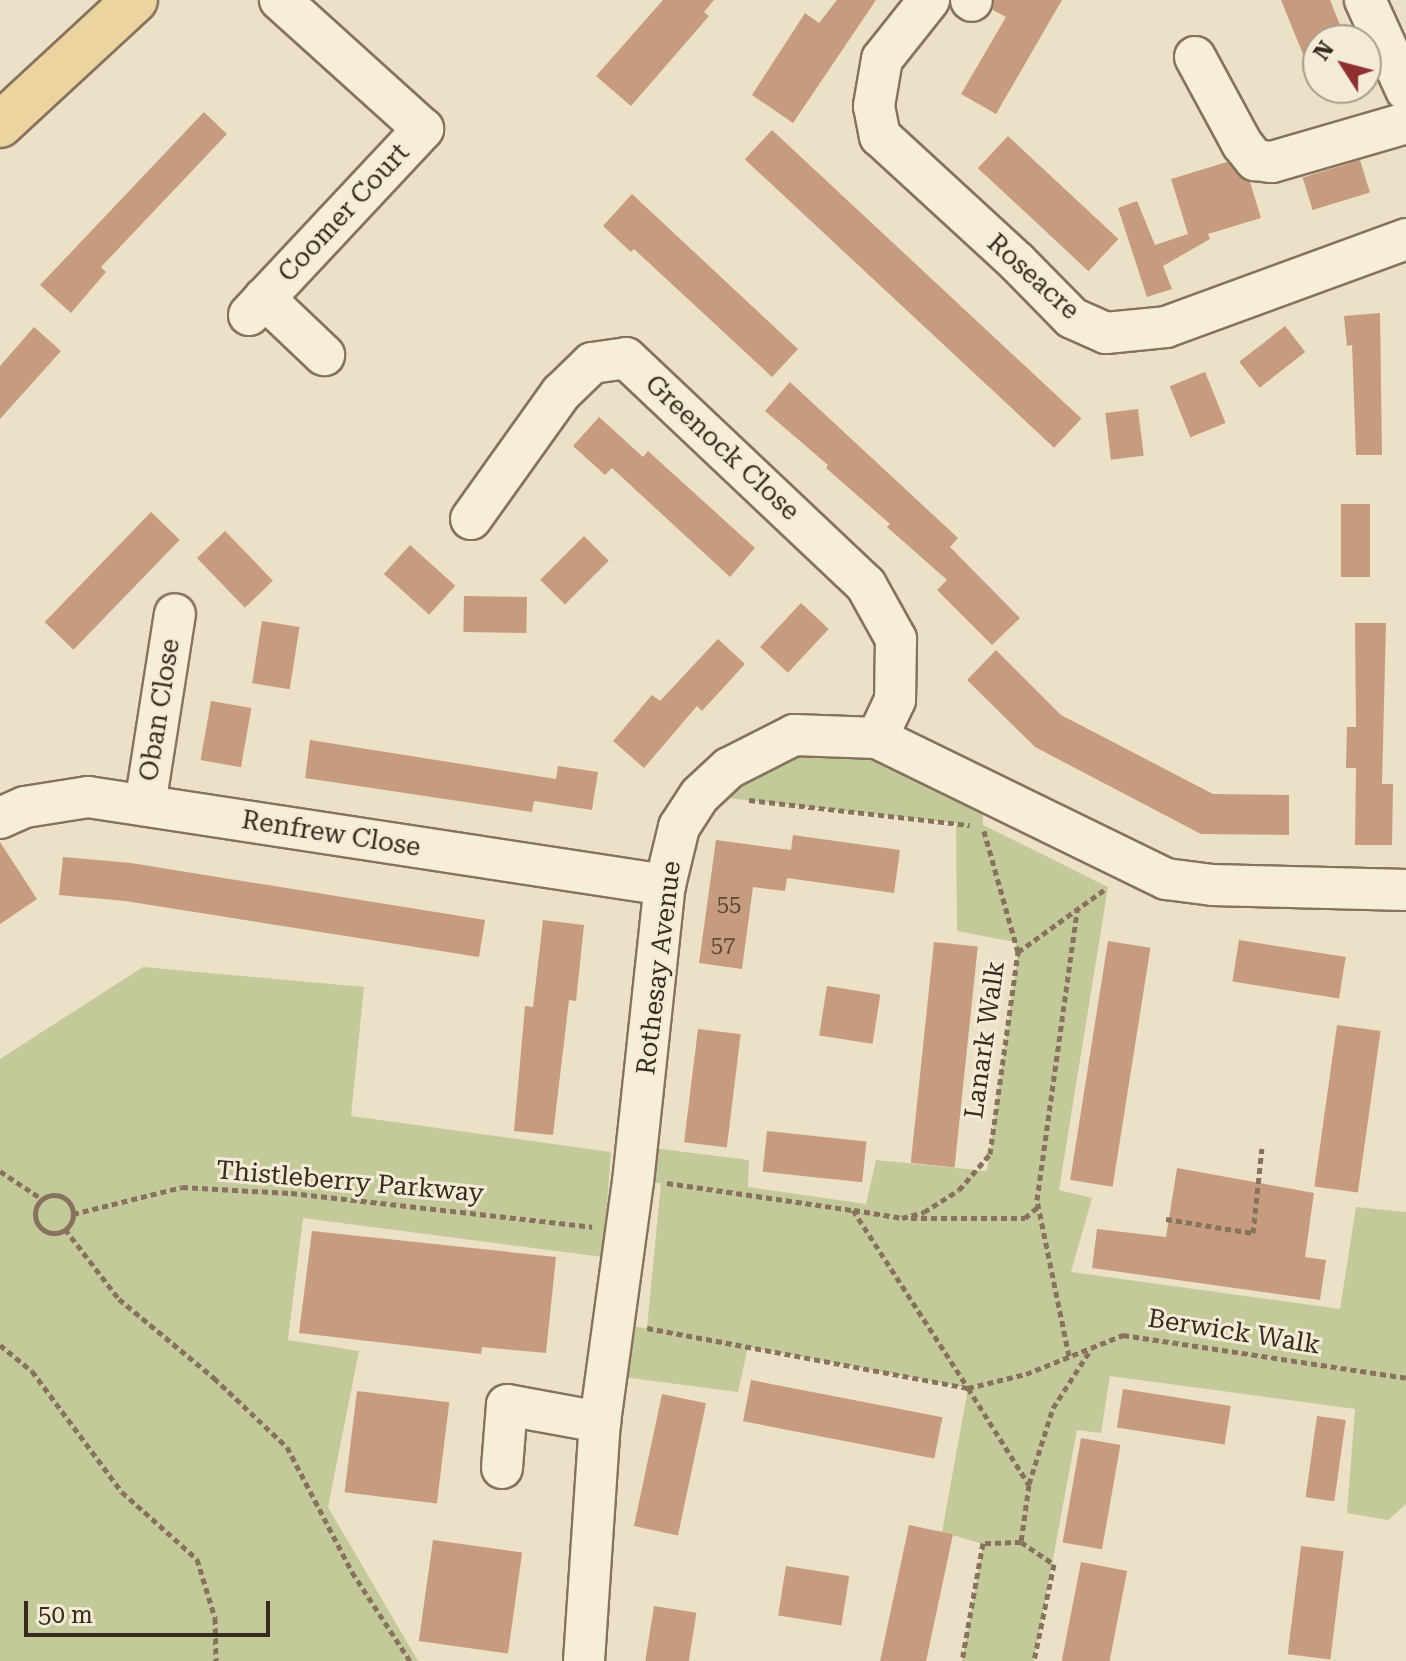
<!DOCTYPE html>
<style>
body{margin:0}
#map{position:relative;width:1406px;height:1661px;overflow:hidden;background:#ece0c6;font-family:"Roboto Serif",serif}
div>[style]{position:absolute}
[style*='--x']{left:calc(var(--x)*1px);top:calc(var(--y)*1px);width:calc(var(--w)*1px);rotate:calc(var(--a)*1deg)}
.green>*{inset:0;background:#c4c99a}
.building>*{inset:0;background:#c79c7e;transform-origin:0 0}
.path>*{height:5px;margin-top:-2.5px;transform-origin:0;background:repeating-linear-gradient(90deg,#86725d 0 6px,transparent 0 10px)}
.path>.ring{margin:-2.5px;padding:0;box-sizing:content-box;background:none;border:5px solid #86725d;border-radius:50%}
.roads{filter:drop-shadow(2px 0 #86725d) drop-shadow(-2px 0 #86725d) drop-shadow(0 2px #86725d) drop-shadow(0 -2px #86725d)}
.minor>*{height:40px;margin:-20px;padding:0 20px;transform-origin:20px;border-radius:20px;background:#f7eed8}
.major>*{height:44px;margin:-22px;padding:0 22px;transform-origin:22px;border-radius:22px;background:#ecd4a0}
span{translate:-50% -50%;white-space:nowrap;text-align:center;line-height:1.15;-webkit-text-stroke:6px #f3ebd5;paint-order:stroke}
.number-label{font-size:22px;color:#5b4737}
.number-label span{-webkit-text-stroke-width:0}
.street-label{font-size:26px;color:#372b1f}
.north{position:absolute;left:1302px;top:24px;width:80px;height:80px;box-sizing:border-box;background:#f3ebd5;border:2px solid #a89e8c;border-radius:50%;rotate:306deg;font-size:22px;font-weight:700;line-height:32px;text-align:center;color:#372b1f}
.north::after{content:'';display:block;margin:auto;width:28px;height:36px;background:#913031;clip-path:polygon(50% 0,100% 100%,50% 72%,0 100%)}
.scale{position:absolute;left:24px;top:1601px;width:246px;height:36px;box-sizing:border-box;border:4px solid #372b1f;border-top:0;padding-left:10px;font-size:24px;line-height:28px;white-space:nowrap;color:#372b1f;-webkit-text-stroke:6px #f3ebd5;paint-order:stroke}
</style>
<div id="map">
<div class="green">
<div style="clip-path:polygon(877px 738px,982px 791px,983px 825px,1108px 887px,1059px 1190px,1092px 1198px,1071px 1272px,1340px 1309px,1356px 1207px,1406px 1212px,1406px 1504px,1388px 1520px,1347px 1513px,1355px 1409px,1110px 1376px,1101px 1433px,1077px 1430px,1034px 1661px,962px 1661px,983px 1544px,942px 1532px,968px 1388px,748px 1347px,738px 1392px,607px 1375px,613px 1325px,647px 1328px,661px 1183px,633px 1182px,637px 1146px,749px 1160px,748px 1187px,866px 1204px,876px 1160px,987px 1171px,1018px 952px,1015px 942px,957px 931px,956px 823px,700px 795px,729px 768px)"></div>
<div style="clip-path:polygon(143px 967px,364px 987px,351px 1116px,611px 1152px,603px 1257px,303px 1218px,288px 1340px,359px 1351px,328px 1507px,418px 1661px,0 1661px,0 1059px)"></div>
</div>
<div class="building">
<div style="clip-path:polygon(663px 0,714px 0,704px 12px,709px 16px,631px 106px,596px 76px)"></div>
<div style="clip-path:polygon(837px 0,876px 0,793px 123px,752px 95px,805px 13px,819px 23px)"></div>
<div style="clip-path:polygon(994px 0,1062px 0,996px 114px,961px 94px,1006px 17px,993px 10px)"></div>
<div style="clip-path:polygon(1281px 0,1330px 0,1346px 40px,1318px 40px,1318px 91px)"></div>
<div style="clip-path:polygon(204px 112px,227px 134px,101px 267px,106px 272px,71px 313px,40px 285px)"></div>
<div style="left:772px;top:130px;width:423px;height:40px;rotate:43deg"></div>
<div style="left:1008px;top:136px;width:151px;height:44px;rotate:43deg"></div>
<div style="left:1360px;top:160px;width:34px;height:60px;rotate:73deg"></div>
<div style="clip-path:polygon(1227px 162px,1250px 182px,1261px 218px,1208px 234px,1210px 239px,1163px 266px,1172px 289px,1147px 297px,1118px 208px,1137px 201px,1155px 245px,1188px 234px,1171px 179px)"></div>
<div style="clip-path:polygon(632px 194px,798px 349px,772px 377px,634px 249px,631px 252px,603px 226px)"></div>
<div style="clip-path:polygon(1380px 313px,1382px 455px,1356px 455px,1352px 345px,1347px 346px,1344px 316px)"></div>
<div style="left:1285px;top:326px;width:33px;height:58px;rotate:52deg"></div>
<div style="clip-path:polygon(34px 327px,61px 351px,0 419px,0 366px)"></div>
<div style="left:1205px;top:372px;width:55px;height:38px;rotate:68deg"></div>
<div style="clip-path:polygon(790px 382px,958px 538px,950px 547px,1020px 618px,992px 645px,937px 590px,947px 580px,887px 527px,890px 524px,826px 468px,828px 465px,765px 411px)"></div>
<div style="left:1138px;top:409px;width:47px;height:33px;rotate:83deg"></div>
<div style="clip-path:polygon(599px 417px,643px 457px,648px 451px,755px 548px,730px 577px,612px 468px,605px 475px,573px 446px)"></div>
<div style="left:1341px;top:504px;width:29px;height:73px"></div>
<div style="left:151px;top:512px;width:40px;height:153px;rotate:44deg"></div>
<div style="left:225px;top:531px;width:69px;height:39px;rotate:46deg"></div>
<div style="left:584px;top:536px;width:35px;height:62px;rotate:45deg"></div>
<div style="left:410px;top:545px;width:61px;height:39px;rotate:42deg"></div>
<div style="left:464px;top:596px;width:63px;height:36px;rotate:1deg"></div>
<div style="left:801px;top:603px;width:38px;height:60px;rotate:43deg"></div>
<div style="left:262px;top:621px;width:38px;height:63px;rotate:9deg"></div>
<div style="clip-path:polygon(1355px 623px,1386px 623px,1382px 784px,1393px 784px,1392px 845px,1355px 845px,1356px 768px,1346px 768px,1347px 727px,1356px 727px)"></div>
<div style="clip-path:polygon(718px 639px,745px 664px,702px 711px,697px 706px,644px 768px,613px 741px,652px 695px,660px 701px)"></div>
<div style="clip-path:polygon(996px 650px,1061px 715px,1213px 794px,1289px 795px,1289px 835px,1201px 834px,1035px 747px,967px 680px)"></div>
<div style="left:211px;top:701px;width:41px;height:60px;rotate:10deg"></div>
<div style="clip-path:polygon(310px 740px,556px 779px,558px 766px,598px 772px,592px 810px,534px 801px,532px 812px,305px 778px)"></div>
<div style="clip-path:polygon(793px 835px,900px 850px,894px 893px,787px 878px,785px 891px,753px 887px,742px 969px,699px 963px,716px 840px,791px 850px)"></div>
<div style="clip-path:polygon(0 842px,37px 899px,0 924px)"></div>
<div style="clip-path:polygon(63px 857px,131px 863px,485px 920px,479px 957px,125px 901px,59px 895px)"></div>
<div style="clip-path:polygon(543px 920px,584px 925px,576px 1001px,569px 1000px,553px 1135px,514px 1131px,525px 1006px,533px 1007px)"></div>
<div style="left:1239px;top:940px;width:108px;height:42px;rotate:9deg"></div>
<div style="left:1108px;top:941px;width:43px;height:242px;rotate:9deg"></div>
<div style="left:934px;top:942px;width:44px;height:222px;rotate:6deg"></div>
<div style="left:827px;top:986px;width:54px;height:50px;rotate:9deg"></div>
<div style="left:1337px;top:1025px;width:44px;height:163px;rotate:8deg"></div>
<div style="left:698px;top:1029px;width:43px;height:114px;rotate:7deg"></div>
<div style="left:767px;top:1131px;width:100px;height:41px;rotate:6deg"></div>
<div style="clip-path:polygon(1177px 1168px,1314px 1193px,1305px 1257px,1326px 1260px,1320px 1300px,1092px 1268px,1097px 1229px,1166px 1237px)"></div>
<div style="clip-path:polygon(312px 1231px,556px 1257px,546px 1353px,482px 1347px,481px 1354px,299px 1333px)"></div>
<div style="left:751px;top:1380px;width:195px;height:42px;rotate:11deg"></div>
<div style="left:1123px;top:1389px;width:109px;height:39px;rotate:9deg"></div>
<div style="left:357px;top:1391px;width:93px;height:102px;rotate:7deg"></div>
<div style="left:662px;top:1394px;width:45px;height:135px;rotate:12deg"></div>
<div style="left:1317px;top:1416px;width:29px;height:82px;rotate:8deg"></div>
<div style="left:1081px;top:1438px;width:40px;height:106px;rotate:10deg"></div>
<div style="left:909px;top:1525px;width:45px;height:139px;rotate:12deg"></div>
<div style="left:433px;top:1540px;width:90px;height:102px;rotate:8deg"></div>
<div style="left:1301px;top:1546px;width:43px;height:109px;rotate:7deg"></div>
<div style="left:1081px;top:1562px;width:47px;height:101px;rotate:11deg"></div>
<div style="left:786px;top:1566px;width:64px;height:50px;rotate:9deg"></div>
<div style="left:654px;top:1606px;width:43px;height:56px;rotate:9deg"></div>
</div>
<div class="path">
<div style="--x:749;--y:800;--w:222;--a:6.5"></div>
<div style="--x:1018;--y:952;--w:106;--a:-35.8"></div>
<div style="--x:0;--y:1171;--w:50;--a:33.7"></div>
<div style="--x:667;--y:1183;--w:188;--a:8.3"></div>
<div style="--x:853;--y:1210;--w:212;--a:57.1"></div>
<div style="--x:968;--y:1388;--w:60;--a:-13.6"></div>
<div style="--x:1026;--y:1374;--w:105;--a:-21.9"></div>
<div style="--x:1123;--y:1335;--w:286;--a:8.6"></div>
<div class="ring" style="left:35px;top:1195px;width:33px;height:33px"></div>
<div style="--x:854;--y:1210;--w:49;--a:9.5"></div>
<div style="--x:902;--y:1218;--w:23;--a:-15"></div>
<div style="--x:924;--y:1212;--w:41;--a:-32.2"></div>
<div style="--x:959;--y:1190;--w:48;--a:-49.3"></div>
<div style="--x:990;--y:1154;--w:204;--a:-82.1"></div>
<div style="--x:1018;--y:952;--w:126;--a:-105.7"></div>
<div style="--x:73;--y:1214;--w:112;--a:-13.9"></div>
<div style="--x:182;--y:1187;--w:109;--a:3.2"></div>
<div style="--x:291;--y:1193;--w:303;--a:6.4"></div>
<div style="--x:911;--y:1218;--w:114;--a:0"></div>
<div style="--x:1025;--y:1218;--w:18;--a:-41"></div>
<div style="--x:1166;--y:1219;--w:88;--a:9.1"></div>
<div style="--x:1253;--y:1233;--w:85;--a:-84"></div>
<div style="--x:65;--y:1229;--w:88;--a:52.4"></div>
<div style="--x:119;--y:1299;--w:124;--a:39.7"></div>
<div style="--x:214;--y:1378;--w:100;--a:43.4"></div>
<div style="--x:287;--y:1447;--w:141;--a:62.5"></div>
<div style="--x:352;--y:1572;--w:106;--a:56.9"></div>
<div style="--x:647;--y:1328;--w:327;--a:10.6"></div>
<div style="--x:968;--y:1388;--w:115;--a:57.8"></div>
<div style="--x:1029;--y:1485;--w:58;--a:98"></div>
<div style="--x:1021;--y:1542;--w:38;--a:178"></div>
<div style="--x:983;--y:1543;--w:120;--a:100.1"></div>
<div style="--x:0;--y:1345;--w:41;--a:39.1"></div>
<div style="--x:32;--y:1371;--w:151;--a:53.4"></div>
<div style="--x:122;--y:1492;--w:101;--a:41.8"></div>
<div style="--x:197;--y:1559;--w:62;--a:73"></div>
<div style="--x:215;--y:1618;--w:43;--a:88.7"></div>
<div style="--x:1069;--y:1356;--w:159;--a:-101.6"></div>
<div style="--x:1037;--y:1200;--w:292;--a:-82.1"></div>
<div style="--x:1029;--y:1484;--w:80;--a:-72.5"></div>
<div style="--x:1053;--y:1408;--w:70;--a:-57.2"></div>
<div style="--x:1021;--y:1542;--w:40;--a:34"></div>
<div style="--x:1054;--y:1564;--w:99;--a:101.7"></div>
</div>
<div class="roads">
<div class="minor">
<div style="--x:929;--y:0;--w:75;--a:128.5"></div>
<div style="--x:882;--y:59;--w:48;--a:99.7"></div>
<div style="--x:874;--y:106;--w:31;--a:79"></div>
<div style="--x:880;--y:136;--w:186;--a:42.6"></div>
<div style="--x:1017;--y:262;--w:78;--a:45.5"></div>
<div style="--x:1072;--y:318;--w:37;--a:24"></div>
<div style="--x:1106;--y:333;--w:60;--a:-5.7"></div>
<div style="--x:1166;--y:327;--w:256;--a:-20.1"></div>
<div style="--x:971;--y:0;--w:1;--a:45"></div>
<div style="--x:1365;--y:0;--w:99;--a:65.5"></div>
<div style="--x:1195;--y:57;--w:99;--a:61.6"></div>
<div style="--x:1242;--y:144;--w:21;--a:51"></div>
<div style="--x:1255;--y:160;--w:17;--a:7"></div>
<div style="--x:1272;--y:162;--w:140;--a:-16.2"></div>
<div style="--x:264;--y:298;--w:83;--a:43.5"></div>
<div style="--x:249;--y:315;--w:255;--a:-46.9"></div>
<div style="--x:423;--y:129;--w:193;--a:-137.9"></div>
<div style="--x:471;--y:519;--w:155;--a:-54.5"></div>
<div style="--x:561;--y:393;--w:43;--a:-44.1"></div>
<div style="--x:592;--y:363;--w:34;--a:-8"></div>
<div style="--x:626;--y:358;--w:330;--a:43.4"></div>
<div style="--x:866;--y:585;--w:62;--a:60.9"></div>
<div style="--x:896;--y:639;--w:61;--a:90.9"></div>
<div style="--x:895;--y:700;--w:42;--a:115.3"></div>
<div style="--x:145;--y:805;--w:193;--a:-81.1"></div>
<div style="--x:0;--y:818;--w:27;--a:-24"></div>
<div style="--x:25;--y:807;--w:64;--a:-9"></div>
<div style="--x:88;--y:797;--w:584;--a:8.67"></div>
<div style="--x:502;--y:1468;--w:63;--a:-85.5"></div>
<div style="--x:507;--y:1405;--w:95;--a:10.4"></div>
<div style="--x:584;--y:1661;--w:240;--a:-86.2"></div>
<div style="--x:600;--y:1422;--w:242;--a:-82.2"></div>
<div style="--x:633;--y:1182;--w:299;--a:-83.9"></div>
<div style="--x:665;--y:885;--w:60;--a:-76.4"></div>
<div style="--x:679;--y:827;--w:38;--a:-57"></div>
<div style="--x:700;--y:795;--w:40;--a:-43"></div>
<div style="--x:729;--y:768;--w:73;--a:-26.9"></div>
<div style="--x:794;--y:735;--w:83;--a:2.1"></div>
<div style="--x:877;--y:738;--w:322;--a:26"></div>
<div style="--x:1166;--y:879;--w:47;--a:7.3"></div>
<div style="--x:1213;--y:885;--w:193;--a:1.5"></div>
</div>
<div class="major">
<div style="--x:0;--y:125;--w:184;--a:-42.8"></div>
</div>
</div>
<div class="number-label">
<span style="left:729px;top:904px">55</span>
<span style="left:723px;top:945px">57</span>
</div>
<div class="street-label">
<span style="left:344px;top:213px;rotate:-47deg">Coomer Court</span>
<span style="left:1033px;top:277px;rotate:42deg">Roseacre</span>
<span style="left:722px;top:448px;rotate:43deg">Greenock Close</span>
<span style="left:160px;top:710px;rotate:-81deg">Oban Close</span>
<span style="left:331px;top:834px;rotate:9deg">Renfrew Close</span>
<span style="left:659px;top:968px;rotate:-83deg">Rothesay Avenue</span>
<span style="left:985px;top:1040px;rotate:-82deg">Lanark Walk</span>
<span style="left:350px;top:1182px;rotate:5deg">Thistleberry Parkway</span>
<span style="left:1234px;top:1332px;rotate:9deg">Berwick Walk</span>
</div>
<div class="north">N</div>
<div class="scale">50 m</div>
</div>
